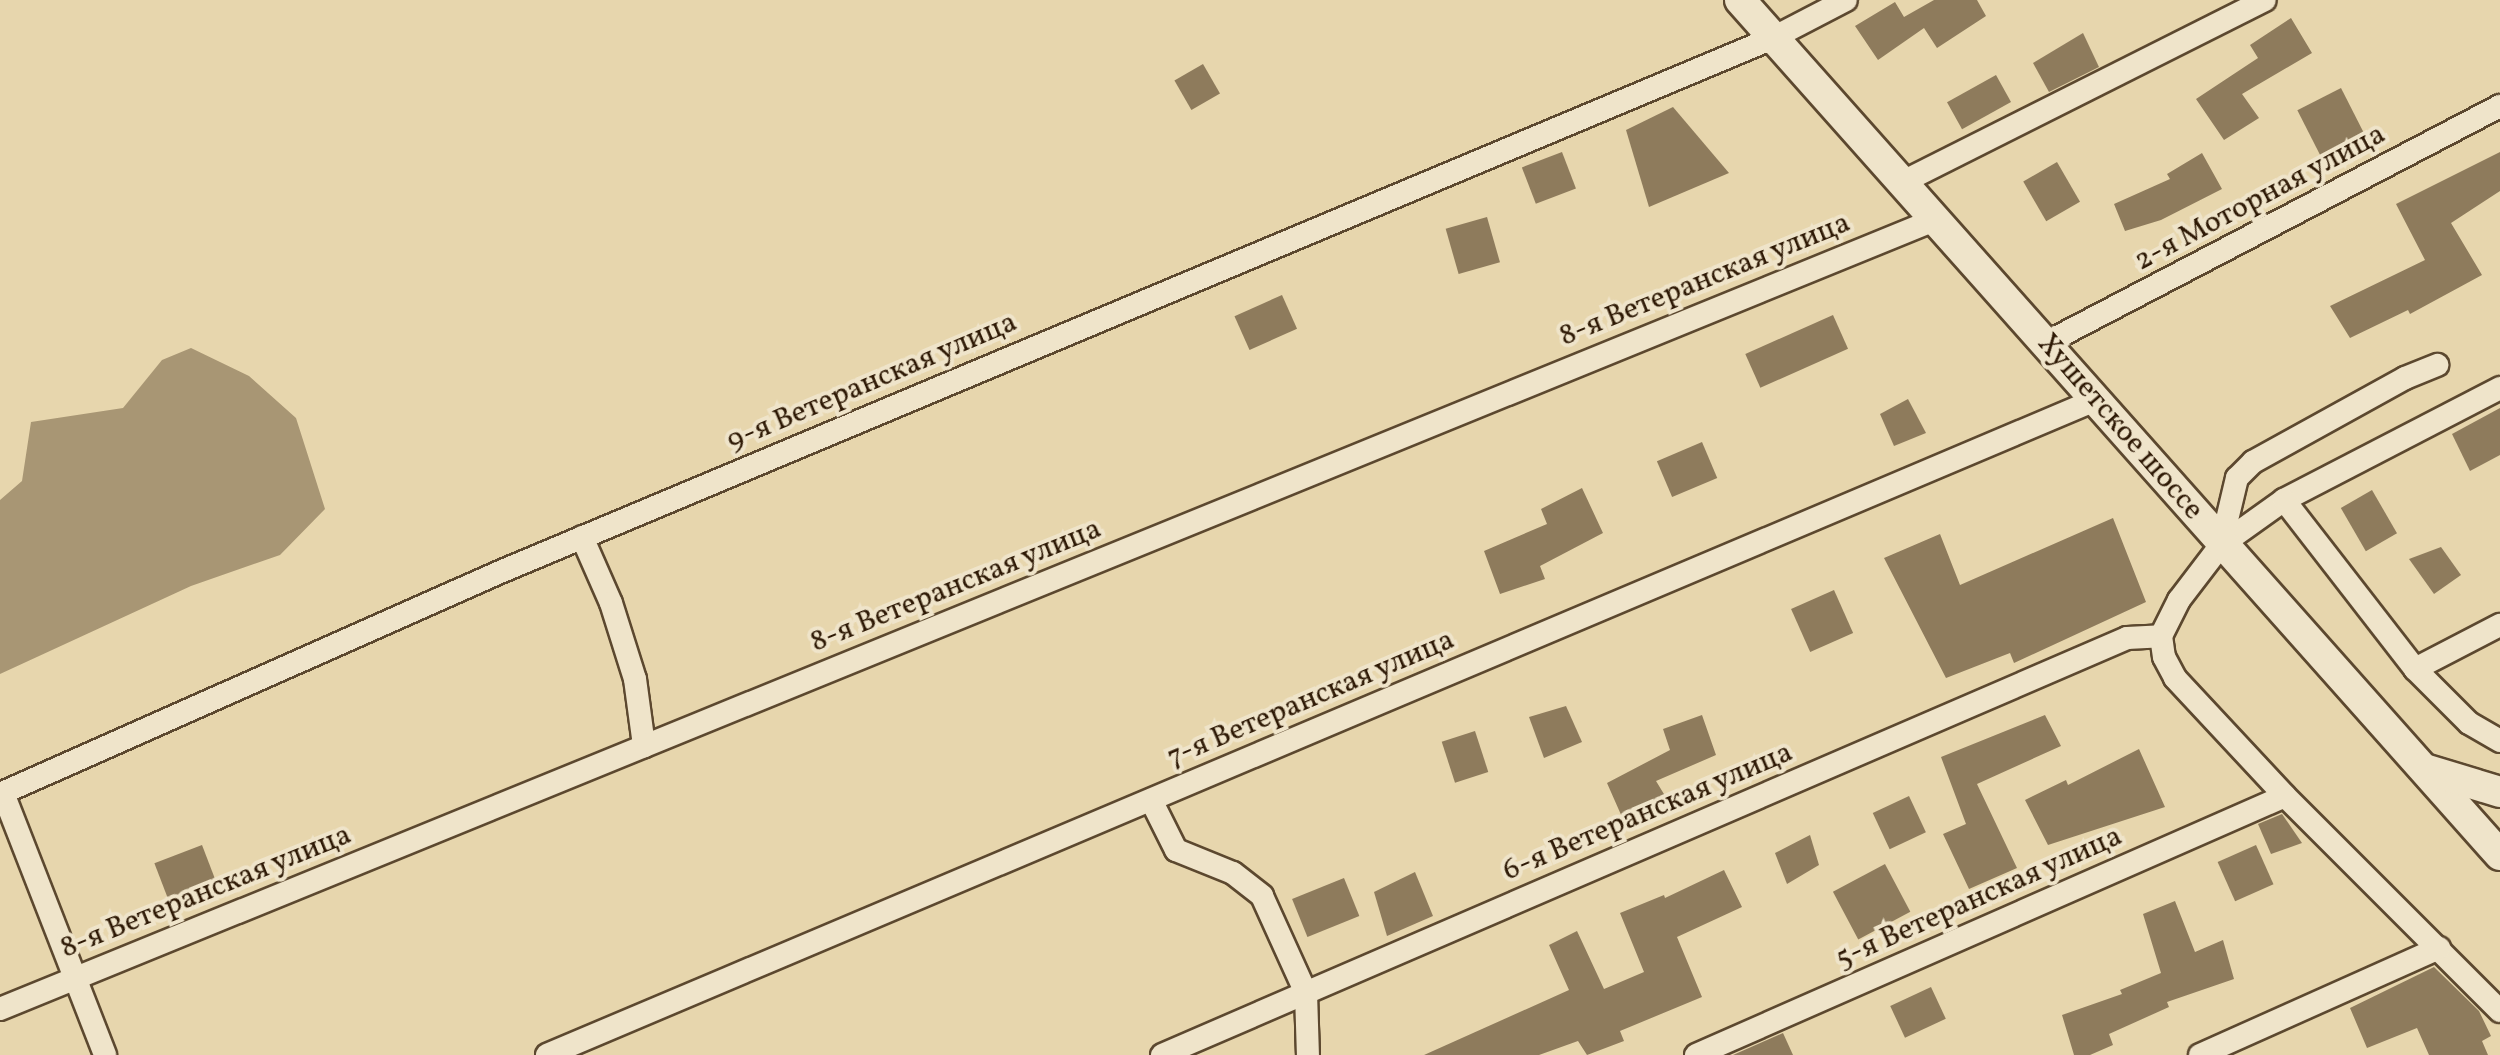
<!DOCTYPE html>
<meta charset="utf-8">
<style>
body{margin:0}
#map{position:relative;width:2500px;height:1055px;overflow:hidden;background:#e7d6ad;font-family:Vollkorn,serif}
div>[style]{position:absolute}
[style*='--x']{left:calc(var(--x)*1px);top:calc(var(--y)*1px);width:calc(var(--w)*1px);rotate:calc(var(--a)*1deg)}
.water>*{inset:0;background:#a89674}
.building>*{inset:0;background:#8e7b5c;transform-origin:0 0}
.roads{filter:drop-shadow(2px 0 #5c482f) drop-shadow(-2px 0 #5c482f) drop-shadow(0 2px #5c482f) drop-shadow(0 -2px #5c482f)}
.street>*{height:22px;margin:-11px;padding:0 11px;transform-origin:11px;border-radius:11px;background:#efe4ca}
.secondary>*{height:30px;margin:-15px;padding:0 15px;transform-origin:15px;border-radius:15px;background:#efe4ca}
span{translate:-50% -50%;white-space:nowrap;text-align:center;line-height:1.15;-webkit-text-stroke:8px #efe4ca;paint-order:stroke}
.street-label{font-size:30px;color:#2e1905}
</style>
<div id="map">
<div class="water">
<div style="clip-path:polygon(191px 348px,249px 376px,296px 418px,325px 509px,280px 555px,191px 586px,0 674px,0 500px,22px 481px,31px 422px,123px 408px,162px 360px)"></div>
</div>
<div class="building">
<div style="clip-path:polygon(1934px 0,1977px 0,1986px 16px,1937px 48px,1924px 28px,1878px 60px,1855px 26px,1895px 2px,1904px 17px)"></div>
<div style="clip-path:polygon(2291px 18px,2312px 53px,2242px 94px,2259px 118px,2224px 140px,2196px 99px,2258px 58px,2250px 45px)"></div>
<div style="clip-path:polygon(2083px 33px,2099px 67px,2049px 92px,2033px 63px)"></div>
<div style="left:1203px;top:64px;width:34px;height:33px;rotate:60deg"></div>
<div style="left:1996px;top:75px;width:31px;height:56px;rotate:61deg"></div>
<div style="left:2341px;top:88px;width:51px;height:49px;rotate:63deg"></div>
<div style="clip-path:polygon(1673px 107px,1729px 173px,1649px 207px,1626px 130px)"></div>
<div style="left:1562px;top:152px;width:39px;height:43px;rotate:69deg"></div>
<div style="clip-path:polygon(2500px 152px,2500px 191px,2451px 223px,2482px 275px,2410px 314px,2408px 310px,2350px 338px,2330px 306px,2425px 260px,2396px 204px)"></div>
<div style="clip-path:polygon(2202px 153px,2222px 189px,2161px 220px,2125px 231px,2114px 204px,2170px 179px,2167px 174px)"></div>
<div style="left:2057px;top:162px;width:46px;height:39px;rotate:60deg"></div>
<div style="left:1487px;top:217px;width:47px;height:43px;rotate:74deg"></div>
<div style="left:1282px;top:295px;width:37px;height:52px;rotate:66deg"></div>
<div style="left:1833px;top:315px;width:37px;height:96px;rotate:66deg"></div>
<div style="clip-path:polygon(1908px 399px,1926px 433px,1894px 446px,1880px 414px)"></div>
<div style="clip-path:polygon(2500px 408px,2500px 455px,2470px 471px,2452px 434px)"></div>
<div style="left:1702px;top:442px;width:39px;height:49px;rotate:67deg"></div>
<div style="clip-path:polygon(1582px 488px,1603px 533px,1540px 566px,1545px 579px,1500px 594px,1484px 551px,1547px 524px,1541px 509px)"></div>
<div style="left:2372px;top:490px;width:50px;height:36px;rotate:60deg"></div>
<div style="clip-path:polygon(2113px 518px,2146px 602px,2014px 663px,2010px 653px,1946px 678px,1884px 558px,1940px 534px,1960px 585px)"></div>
<div style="clip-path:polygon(2441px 547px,2461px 575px,2434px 594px,2409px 559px)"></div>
<div style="left:1834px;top:590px;width:47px;height:47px;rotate:66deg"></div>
<div style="clip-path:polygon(1566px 706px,1582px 742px,1544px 758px,1529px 717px)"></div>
<div style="clip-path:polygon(1702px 715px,1716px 755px,1656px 781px,1667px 799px,1622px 817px,1607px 783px,1670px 750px,1663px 729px)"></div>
<div style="clip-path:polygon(2045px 715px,2061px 746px,1977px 784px,2017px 868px,1969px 889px,1943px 834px,1966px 824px,1941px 757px)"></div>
<div style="left:1475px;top:731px;width:43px;height:35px;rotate:72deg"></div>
<div style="clip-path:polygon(2139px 749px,2165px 807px,2048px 845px,2025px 800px,2066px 780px,2068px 785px)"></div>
<div style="left:1909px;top:796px;width:40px;height:40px;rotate:65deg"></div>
<div style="clip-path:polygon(2282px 814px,2302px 843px,2271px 854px,2258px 824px)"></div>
<div style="clip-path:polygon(1810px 835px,1819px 865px,1787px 884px,1775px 853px)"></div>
<div style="left:202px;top:845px;width:42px;height:51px;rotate:69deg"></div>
<div style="left:2256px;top:845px;width:43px;height:42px;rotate:66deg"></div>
<div style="left:1885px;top:864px;width:54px;height:59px;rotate:62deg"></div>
<div style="clip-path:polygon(1724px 870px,1742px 907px,1677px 937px,1702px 997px,1620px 1031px,1624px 1041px,1587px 1055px,1578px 1041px,1539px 1055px,1424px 1055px,1569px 990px,1549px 945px,1577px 931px,1604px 989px,1644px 972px,1620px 913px,1664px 895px,1665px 898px)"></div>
<div style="clip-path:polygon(1415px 872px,1433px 916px,1387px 936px,1374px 892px)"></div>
<div style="left:1344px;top:878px;width:41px;height:56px;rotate:68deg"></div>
<div style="clip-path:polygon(2175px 901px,2195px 952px,2223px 940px,2234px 979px,2167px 1002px,2169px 1007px,2109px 1034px,2113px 1045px,2090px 1055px,2074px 1055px,2062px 1015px,2122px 994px,2120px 990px,2161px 973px,2143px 914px)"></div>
<div style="clip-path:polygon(2434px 967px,2479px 1011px,2491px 1036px,2482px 1041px,2488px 1055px,2429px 1055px,2417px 1028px,2367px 1048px,2350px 1008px)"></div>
<div style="left:1931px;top:987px;width:35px;height:45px;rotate:65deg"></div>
<div style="clip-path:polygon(1783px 1033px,1793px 1055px,1733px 1055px)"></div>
</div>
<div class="roads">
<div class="street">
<div style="--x:1901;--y:183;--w:407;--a:-26.7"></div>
<div style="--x:2048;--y:342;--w:510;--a:-27.57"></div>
<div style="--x:2500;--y:388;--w:243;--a:152.6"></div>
<div style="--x:2284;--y:500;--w:77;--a:144.5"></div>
<div style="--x:2221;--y:545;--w:69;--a:127.4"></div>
<div style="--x:2179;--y:600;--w:40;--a:116.6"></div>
<div style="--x:2161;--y:636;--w:21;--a:82"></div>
<div style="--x:2164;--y:657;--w:24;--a:62"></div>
<div style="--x:2175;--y:678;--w:161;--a:47"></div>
<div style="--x:2285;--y:796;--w:304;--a:45"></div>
<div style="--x:2284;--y:500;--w:214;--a:52.2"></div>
<div style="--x:2415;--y:669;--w:76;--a:45"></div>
<div style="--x:2469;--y:723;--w:36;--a:30"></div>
<div style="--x:582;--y:537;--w:72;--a:66.3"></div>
<div style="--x:611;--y:603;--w:80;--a:72.5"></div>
<div style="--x:635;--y:679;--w:68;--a:82.3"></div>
<div style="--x:2221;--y:545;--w:69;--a:-76.6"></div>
<div style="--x:2237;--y:478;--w:23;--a:-45"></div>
<div style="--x:2253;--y:462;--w:174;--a:-28.9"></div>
<div style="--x:2405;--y:378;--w:35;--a:-22"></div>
<div style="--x:2415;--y:669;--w:96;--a:-27.4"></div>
<div style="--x:3;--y:793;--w:281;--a:68.7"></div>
<div style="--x:0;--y:794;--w:547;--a:-23.94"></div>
<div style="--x:500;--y:572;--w:1380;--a:-22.76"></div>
<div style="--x:1773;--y:38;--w:82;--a:-27.5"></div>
<div style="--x:1151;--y:800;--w:56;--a:63.4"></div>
<div style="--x:1176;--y:850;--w:61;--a:22"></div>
<div style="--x:1233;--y:873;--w:37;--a:38"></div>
<div style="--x:1262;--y:896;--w:107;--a:65.6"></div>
<div style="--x:1306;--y:993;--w:62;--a:88.2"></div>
<div style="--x:0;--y:1009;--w:2089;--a:-22.19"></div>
<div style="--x:547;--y:1055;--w:1684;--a:-22.93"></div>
<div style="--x:1162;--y:1055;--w:1051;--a:-23.37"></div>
<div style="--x:2127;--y:638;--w:34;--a:-3"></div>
<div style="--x:1696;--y:1055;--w:643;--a:-23.74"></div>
<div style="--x:2200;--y:1055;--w:262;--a:-24.1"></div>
</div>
<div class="secondary">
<div style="--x:1740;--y:0;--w:1144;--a:48.37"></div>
<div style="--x:2428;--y:770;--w:75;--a:17"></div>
</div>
</div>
<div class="street-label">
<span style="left:2260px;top:198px;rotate:-28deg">2-я Моторная улица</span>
<span style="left:1705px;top:280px;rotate:-22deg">8-я Ветеранская улица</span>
<span style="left:872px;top:382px;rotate:-23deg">9-я Ветеранская улица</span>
<span style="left:2120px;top:427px;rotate:49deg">Хушетское шоссе</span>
<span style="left:956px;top:586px;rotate:-22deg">8-я Ветеранская улица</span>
<span style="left:1311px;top:699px;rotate:-23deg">7-я Ветеранская улица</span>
<span style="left:1648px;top:812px;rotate:-23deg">6-я Ветеранская улица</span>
<span style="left:206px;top:892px;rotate:-22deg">8-я Ветеранская улица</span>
<span style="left:1979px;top:898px;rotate:-24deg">5-я Ветеранская улица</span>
</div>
</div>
